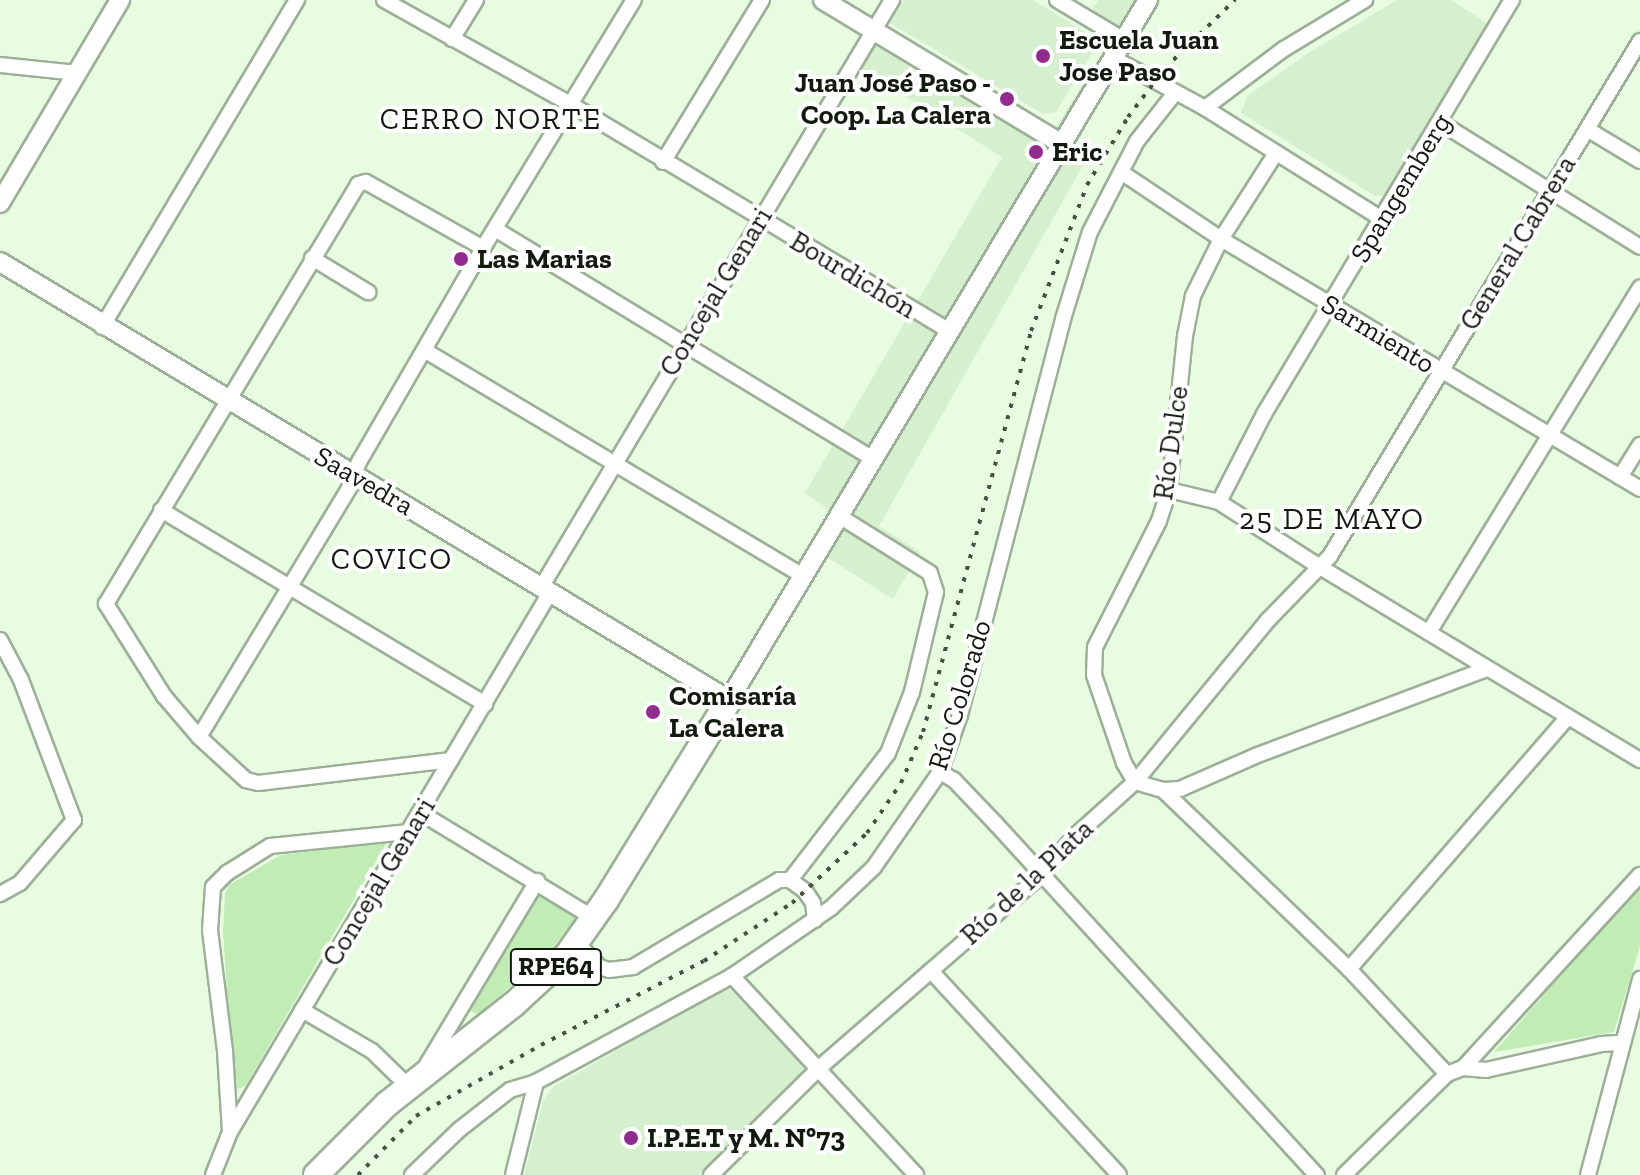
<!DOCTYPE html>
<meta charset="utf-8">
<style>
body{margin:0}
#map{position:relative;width:1640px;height:1175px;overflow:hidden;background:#e7fce1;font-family:"Zilla Slab",serif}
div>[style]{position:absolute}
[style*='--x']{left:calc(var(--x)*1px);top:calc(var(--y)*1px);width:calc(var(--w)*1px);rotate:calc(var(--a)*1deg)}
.built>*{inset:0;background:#d6f0cf}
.green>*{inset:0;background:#c1ecb6}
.roads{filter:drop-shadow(2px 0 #9cb097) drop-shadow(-2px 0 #9cb097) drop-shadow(0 2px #9cb097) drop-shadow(0 -2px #9cb097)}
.minor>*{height:14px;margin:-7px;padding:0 7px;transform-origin:7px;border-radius:7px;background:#fff}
.tertiary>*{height:18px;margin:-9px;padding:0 9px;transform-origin:9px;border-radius:9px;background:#fff}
.primary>*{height:24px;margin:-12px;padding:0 12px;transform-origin:12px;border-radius:12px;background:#fff}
.rail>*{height:4px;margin-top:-2px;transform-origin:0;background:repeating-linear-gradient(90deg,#455142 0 4px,transparent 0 12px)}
.dots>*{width:22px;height:22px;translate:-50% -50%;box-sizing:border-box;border:4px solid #fff;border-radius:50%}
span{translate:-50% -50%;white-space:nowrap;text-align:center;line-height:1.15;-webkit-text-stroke:8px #fff;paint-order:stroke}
.shield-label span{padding:2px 6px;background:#fff;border:2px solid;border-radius:6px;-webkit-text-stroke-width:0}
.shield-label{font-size:26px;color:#121a10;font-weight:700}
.poi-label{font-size:28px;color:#121a10;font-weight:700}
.left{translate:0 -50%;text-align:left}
.right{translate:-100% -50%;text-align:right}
.street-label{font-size:28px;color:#121a10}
.neighbourhood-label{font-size:30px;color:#121a10;letter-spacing:2px}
</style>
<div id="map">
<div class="built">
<div style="clip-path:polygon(904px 0,1033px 0,1091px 36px,1092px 53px,1056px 112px,1043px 114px,890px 23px)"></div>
<div style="clip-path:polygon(1098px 0,1158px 0,1069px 151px,1085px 162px,879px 526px,920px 552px,893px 599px,822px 554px,827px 508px,805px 493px,1002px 157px,861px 68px,884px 28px,1054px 131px,1111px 39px,1085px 22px)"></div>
<div style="clip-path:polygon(1397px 0,1451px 0,1488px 24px,1385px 195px,1375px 196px,1241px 113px,1247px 96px,1310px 52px)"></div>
<div style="clip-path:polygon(725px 988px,730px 990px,805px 1063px,798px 1083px,698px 1175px,524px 1175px,543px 1101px,553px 1087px)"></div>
</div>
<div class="green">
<div style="clip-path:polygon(387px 842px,246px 1085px,239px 1089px,233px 1083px,223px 931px,225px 894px,229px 885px,281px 855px)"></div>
<div style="clip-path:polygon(1640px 884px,1640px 946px,1614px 1032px,1494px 1052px)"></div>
<div style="clip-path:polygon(538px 895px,576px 918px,550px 951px,478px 1015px,469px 1010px)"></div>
</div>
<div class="roads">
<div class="minor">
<div style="--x:384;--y:0;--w:215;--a:29.2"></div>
<div style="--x:572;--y:105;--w:440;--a:30.9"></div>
<div style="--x:1057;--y:0;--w:78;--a:30.8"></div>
<div style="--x:452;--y:39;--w:46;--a:-58.4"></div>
<div style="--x:1113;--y:58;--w:105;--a:28.5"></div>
<div style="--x:1205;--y:108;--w:209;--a:32.1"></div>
<div style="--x:0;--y:65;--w:78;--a:5.9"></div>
<div style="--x:1205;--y:108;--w:99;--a:-36.8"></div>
<div style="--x:1284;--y:49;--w:95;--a:-31.2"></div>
<div style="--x:1441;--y:123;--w:234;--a:31.9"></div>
<div style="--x:1587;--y:129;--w:62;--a:31.1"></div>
<div style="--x:1276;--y:153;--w:102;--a:122.6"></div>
<div style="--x:1221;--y:239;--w:64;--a:116.2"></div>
<div style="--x:1193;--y:296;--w:41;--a:101.3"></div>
<div style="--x:1185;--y:336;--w:155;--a:95.9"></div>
<div style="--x:1169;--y:490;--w:33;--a:108"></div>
<div style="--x:1159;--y:521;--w:141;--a:116.9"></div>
<div style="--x:1095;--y:647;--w:28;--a:92"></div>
<div style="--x:1094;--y:675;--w:93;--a:71.2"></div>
<div style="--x:1124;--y:763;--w:22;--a:60"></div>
<div style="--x:1135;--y:782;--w:29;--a:16"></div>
<div style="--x:1163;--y:790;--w:258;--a:43.9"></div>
<div style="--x:1349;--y:969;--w:144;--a:47"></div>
<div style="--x:663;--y:162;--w:190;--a:-58.6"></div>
<div style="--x:1121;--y:172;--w:120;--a:33.8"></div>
<div style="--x:1221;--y:239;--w:488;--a:30.8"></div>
<div style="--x:495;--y:229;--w:442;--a:31.3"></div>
<div style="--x:312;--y:258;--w:66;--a:31.3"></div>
<div style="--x:102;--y:327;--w:381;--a:-59.2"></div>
<div style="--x:424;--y:350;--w:441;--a:30.8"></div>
<div style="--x:1620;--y:477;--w:38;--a:-58"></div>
<div style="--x:1169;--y:490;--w:51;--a:13.5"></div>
<div style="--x:1219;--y:502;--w:120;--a:32.8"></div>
<div style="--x:1320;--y:567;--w:374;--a:31.1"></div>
<div style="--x:1219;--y:502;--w:99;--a:-62.9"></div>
<div style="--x:1264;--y:414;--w:483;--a:-59.1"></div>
<div style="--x:161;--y:510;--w:378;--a:30.9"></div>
<div style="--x:542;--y:586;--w:683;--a:-59.15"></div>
<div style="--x:1429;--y:632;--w:404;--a:-58.5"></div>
<div style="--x:0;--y:640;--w:45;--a:62.3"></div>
<div style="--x:21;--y:680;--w:150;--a:69.3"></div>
<div style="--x:74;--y:820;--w:83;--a:130.6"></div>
<div style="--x:20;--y:883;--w:23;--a:151"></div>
<div style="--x:199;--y:737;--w:291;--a:-58.9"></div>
<div style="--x:349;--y:488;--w:28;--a:-69"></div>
<div style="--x:359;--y:462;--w:247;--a:-59.9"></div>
<div style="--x:483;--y:248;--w:290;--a:-58.7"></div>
<div style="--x:451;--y:760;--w:194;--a:173.2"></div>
<div style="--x:258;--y:783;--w:12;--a:-166"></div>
<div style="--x:246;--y:780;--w:64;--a:-137.5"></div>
<div style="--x:199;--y:737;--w:54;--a:-130.5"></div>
<div style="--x:164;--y:696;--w:109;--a:-122.2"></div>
<div style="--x:106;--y:604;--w:490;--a:-59"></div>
<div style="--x:358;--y:184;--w:8;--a:-14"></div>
<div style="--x:366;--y:182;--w:134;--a:29.4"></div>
<div style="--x:940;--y:772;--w:16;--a:30"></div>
<div style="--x:954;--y:780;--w:61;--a:46.3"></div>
<div style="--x:996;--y:824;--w:476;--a:47.6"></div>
<div style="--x:1163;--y:790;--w:17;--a:-3"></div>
<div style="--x:1180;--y:789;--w:82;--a:-23.7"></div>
<div style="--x:1255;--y:756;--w:247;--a:-20.6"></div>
<div style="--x:421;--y:813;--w:202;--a:31.3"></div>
<div style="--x:790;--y:880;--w:160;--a:-52.3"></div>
<div style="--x:888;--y:753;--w:66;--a:-68.5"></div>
<div style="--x:912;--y:692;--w:103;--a:-76.5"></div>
<div style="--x:936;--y:592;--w:20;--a:-108"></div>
<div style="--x:930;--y:573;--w:107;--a:-147.9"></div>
<div style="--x:577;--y:943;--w:33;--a:47"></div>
<div style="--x:599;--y:967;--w:10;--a:17"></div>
<div style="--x:609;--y:970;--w:24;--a:-7"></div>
<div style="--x:633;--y:967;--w:170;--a:-30.8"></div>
<div style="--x:779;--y:880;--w:11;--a:0"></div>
<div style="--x:790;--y:880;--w:19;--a:36"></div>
<div style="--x:805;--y:891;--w:14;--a:56"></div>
<div style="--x:813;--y:903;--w:17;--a:83"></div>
<div style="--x:1349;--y:969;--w:332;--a:-49"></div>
<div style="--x:931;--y:971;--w:277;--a:47.3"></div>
<div style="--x:732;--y:976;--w:271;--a:47.2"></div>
<div style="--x:302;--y:1010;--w:81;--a:30.4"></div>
<div style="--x:372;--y:1051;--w:50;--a:44.2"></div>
<div style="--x:426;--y:1066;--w:216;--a:-59"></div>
<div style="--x:1463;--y:1068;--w:23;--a:5"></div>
<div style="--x:1486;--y:1070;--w:118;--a:-12.7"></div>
<div style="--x:1601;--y:1044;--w:22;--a:-3"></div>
<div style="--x:230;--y:1131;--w:80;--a:-93.6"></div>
<div style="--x:225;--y:1051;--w:122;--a:-97.1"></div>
<div style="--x:210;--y:930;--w:43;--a:-86"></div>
<div style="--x:213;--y:887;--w:20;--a:-45"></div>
<div style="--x:227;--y:873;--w:51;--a:-32.1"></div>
<div style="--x:270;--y:846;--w:140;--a:-5.8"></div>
<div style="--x:213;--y:1175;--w:46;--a:-68.4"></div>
<div style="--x:230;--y:1132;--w:629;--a:-59.32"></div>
<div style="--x:412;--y:1175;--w:66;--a:-43.8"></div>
<div style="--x:460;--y:1129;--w:63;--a:-38"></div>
<div style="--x:510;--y:1090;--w:27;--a:-17"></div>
<div style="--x:513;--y:1175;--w:96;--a:-76.1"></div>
<div style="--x:536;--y:1082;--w:223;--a:-28.4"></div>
<div style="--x:732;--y:976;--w:120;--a:-34.5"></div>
<div style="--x:831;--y:908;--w:59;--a:-43.6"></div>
<div style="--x:874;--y:867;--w:116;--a:-55.2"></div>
<div style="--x:940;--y:772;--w:60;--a:-70.7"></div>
<div style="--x:960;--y:715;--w:409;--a:-75.4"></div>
<div style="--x:1063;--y:319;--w:91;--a:-72.8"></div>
<div style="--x:1090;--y:232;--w:102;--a:-62.7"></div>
<div style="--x:1137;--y:141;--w:61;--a:-51.6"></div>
<div style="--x:711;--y:1175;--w:152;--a:-44.7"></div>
<div style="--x:819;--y:1068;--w:293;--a:-41"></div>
<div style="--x:1040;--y:876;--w:53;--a:-48.8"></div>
<div style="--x:1075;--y:836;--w:81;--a:-42"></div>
<div style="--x:1135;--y:782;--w:210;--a:-50.6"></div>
<div style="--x:1268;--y:620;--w:89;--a:-45.9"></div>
<div style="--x:1330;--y:556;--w:601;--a:-58.95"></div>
<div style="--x:1344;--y:1175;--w:144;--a:-44.4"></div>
<div style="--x:1447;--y:1074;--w:17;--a:-21"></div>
<div style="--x:1463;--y:1068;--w:262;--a:-47.5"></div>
<div style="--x:1588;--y:1175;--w:203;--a:-75.1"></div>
</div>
<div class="tertiary">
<div style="--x:823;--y:0;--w:279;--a:31.1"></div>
<div style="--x:0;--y:203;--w:236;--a:-59.4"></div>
<div style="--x:0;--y:262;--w:850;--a:31"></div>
<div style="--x:729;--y:700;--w:816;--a:-59.1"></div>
</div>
<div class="primary">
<div style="--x:316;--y:1175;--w:100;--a:-45"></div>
<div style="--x:387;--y:1104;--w:160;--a:-38.2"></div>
<div style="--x:513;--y:1005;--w:74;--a:-42.8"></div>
<div style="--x:567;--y:955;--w:67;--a:-54.7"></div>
<div style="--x:606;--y:900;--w:235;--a:-58.4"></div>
</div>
</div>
<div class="rail">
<div style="--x:358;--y:1175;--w:83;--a:-45.5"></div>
<div style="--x:416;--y:1116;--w:144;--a:-29.6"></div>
<div style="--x:541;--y:1045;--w:183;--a:-27.3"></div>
<div style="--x:704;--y:961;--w:105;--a:-33.4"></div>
<div style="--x:792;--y:903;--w:103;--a:-43"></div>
<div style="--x:867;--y:833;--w:60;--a:-55.8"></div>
<div style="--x:901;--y:783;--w:56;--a:-66.7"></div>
<div style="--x:923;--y:732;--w:415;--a:-74.9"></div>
<div style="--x:1031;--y:331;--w:156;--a:-69"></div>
<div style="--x:1087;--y:185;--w:79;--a:-58.9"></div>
<div style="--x:1128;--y:117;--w:61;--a:-52.9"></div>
<div style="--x:1165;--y:68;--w:98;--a:-44.2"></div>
</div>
<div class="dots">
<div style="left:1043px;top:56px;background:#912b90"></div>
<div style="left:1007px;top:99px;background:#912b90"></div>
<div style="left:1036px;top:152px;background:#912b90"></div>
<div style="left:461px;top:259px;background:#912b90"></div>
<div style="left:653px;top:712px;background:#912b90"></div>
<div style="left:631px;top:1138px;background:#912b90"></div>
</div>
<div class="shield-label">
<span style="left:556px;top:967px">RPE64</span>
</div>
<div class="poi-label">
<span class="left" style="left:1059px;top:56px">Escuela Juan<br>Jose Paso</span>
<span class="right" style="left:991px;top:99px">Juan José Paso -<br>Coop. La Calera</span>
<span class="left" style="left:1052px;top:152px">Eric</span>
<span class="left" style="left:477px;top:259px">Las Marias</span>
<span class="left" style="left:669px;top:712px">Comisaría<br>La Calera</span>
<span class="left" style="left:647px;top:1138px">I.P.E.T y M. N°73</span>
</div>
<div class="street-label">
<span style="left:1401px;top:188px;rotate:-59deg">Spangemberg</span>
<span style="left:1518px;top:243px;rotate:-59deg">General Cabrera</span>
<span style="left:853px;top:275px;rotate:31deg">Bourdichón</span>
<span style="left:716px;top:292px;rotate:-59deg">Concejal Genari</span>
<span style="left:1378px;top:334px;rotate:31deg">Sarmiento</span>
<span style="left:1171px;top:443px;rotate:-82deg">Río Dulce</span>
<span style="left:364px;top:481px;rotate:30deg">Saavedra</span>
<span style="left:960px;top:695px;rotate:-73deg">Río Colorado</span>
<span style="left:379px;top:882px;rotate:-59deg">Concejal Genari</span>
<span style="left:1027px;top:882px;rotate:-43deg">Río de la Plata</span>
</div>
<div class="neighbourhood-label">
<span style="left:491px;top:119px">CERRO NORTE</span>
<span style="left:1332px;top:519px">25 DE MAYO</span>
<span style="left:392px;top:559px">COVICO</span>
</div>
</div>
